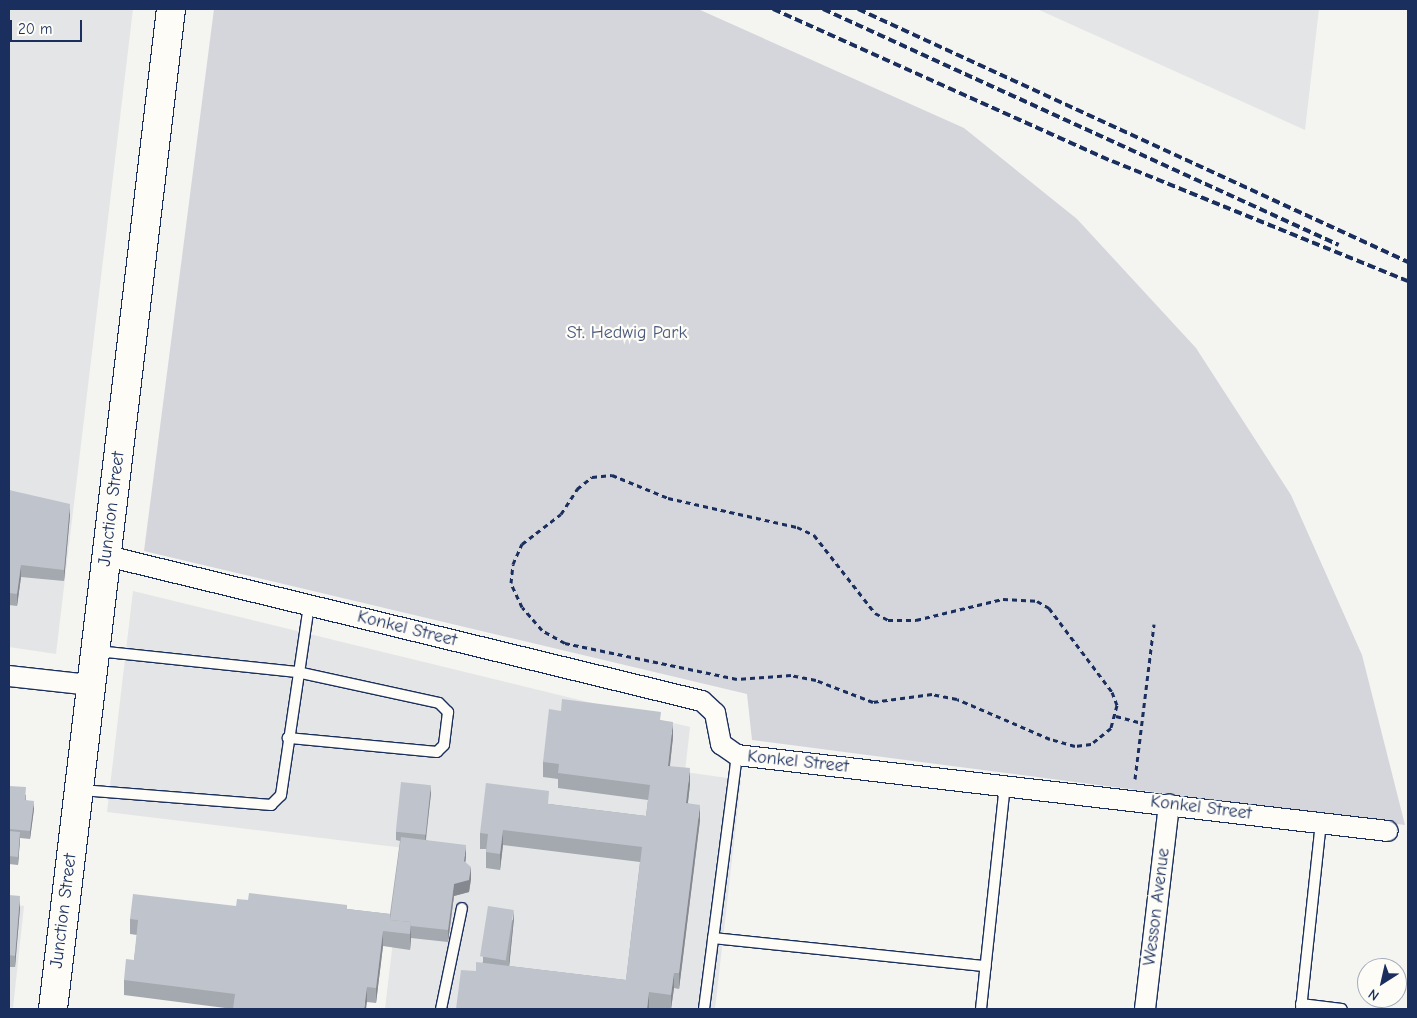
<!DOCTYPE html>
<style>
body{margin:0}
#map{position:relative;width:1417px;height:1018px;overflow:hidden;background:#f4f4f1;font-family:"Comic Neue",sans-serif}
div>[style]{position:absolute}
[style*='--x']{left:calc(var(--x)*1px);top:calc(var(--y)*1px);width:calc(var(--w)*1px);rotate:calc(var(--a)*1deg)}
.built>*{inset:0;background:#e4e5e6}
.green>*{inset:0;background:#d4d6db}
.path>*{height:3px;margin-top:-1.5px;transform-origin:0;background:repeating-linear-gradient(90deg,#1b2f5e 0 5px,transparent 0 9px)}
.roads{filter:drop-shadow(1px 0 #1b2f5e) drop-shadow(-1px 0 #1b2f5e) drop-shadow(0 1px #1b2f5e) drop-shadow(0 -1px #1b2f5e)}
.lane>*{height:10px;margin:-5px;padding:0 5px;transform-origin:5px;border-radius:5px;background:#fdfcf7}
.street>*{height:20px;margin:-10px;padding:0 10px;transform-origin:10px;border-radius:10px;background:#fdfcf7}
.secondary>*{height:28px;margin:-14px;padding:0 14px;transform-origin:14px;border-radius:14px;background:#fdfcf7}
.rail>*{height:4px;margin-top:-2px;transform-origin:0;background:repeating-linear-gradient(90deg,#1b2f5e 0 8px,transparent 0 12px)}
.wall>*{inset:0;background:#a4a8af}
.shaded-wall>*{inset:0;background:#86888f}
.building>*{inset:0;background:#bfc3cc;transform-origin:0 0}
span{translate:-50% -50%;white-space:nowrap;text-align:center;line-height:1.15;-webkit-text-stroke:4.5px #fdfcf7;paint-order:stroke}
.park-label{font-size:18px;color:#49597d}
.street-label{font-size:18px;color:#1b2f5e}
.frame{position:absolute;inset:0;border:10px solid #1b2f5e;pointer-events:none}
.north{position:absolute;left:1357px;top:958px;width:50px;height:50px;box-sizing:border-box;background:#fdfcf7;border:1px solid #a3aaba;border-radius:50%;rotate:215deg;font-size:14px;font-weight:700;line-height:20px;text-align:center;color:#1b2f5e}
.north::after{content:'';display:block;margin:auto;width:18px;height:22px;background:#1b2f5e;clip-path:polygon(50% 0,100% 100%,50% 72%,0 100%)}
.scale{position:absolute;left:10px;top:20px;width:72px;height:22px;box-sizing:border-box;border:2px solid #1b2f5e;border-top:0;padding-left:6px;font-size:15px;line-height:18px;white-space:nowrap;color:#1b2f5e;-webkit-text-stroke:4px #fdfcf7;paint-order:stroke}
</style>
<div id="map">
<div class="built">
<div style="clip-path:polygon(9px 9px,133px 9px,56px 654px,9px 647px)"></div>
<div style="clip-path:polygon(1037px 9px,1319px 9px,1305px 130px)"></div>
<div style="clip-path:polygon(133px 591px,690px 727px,685px 772px,741px 780px,715px 1009px,385px 1009px,404px 848px,107px 812px)"></div>
<div style="clip-path:polygon(9px 904px,24px 906px,13px 1008px,9px 1007px)"></div>
</div>
<div class="green">
<div style="clip-path:polygon(214px 9px,698px 9px,964px 128px,1077px 219px,1196px 348px,1291px 495px,1362px 655px,1405px 825px,752px 740px,747px 694px,144px 551px)"></div>
</div>
<div class="path">
<div style="--x:612;--y:475;--w:61;--a:22.3"></div>
<div style="--x:668;--y:498;--w:132;--a:12.7"></div>
<div style="--x:797;--y:527;--w:19;--a:25"></div>
<div style="--x:814;--y:535;--w:99;--a:52"></div>
<div style="--x:875;--y:613;--w:15;--a:28"></div>
<div style="--x:888;--y:620;--w:28;--a:0"></div>
<div style="--x:916;--y:620;--w:89;--a:-13.6"></div>
<div style="--x:1003;--y:599;--w:34;--a:3"></div>
<div style="--x:1037;--y:601;--w:14;--a:30"></div>
<div style="--x:1049;--y:608;--w:105;--a:53.1"></div>
<div style="--x:1112;--y:692;--w:14;--a:69"></div>
<div style="--x:1117;--y:705;--w:24;--a:105"></div>
<div style="--x:1111;--y:728;--w:26;--a:141"></div>
<div style="--x:1091;--y:744;--w:16;--a:173"></div>
<div style="--x:1075;--y:746;--w:26;--a:-164"></div>
<div style="--x:1050;--y:739;--w:101;--a:-156.7"></div>
<div style="--x:957;--y:699;--w:25;--a:-169"></div>
<div style="--x:932;--y:694;--w:60;--a:172.3"></div>
<div style="--x:873;--y:702;--w:61;--a:-158.9"></div>
<div style="--x:816;--y:680;--w:25;--a:-169"></div>
<div style="--x:791;--y:675;--w:54;--a:175.8"></div>
<div style="--x:737;--y:679;--w:176;--a:-168.2"></div>
<div style="--x:565;--y:643;--w:26;--a:-151"></div>
<div style="--x:542;--y:630;--w:30;--a:-131"></div>
<div style="--x:522;--y:607;--w:26;--a:-115"></div>
<div style="--x:511;--y:583;--w:19;--a:-84"></div>
<div style="--x:513;--y:564;--w:22;--a:-66"></div>
<div style="--x:522;--y:544;--w:49;--a:-37.6"></div>
<div style="--x:561;--y:514;--w:30;--a:-57"></div>
<div style="--x:577;--y:489;--w:19;--a:-39"></div>
<div style="--x:592;--y:477;--w:20;--a:-6"></div>
<div style="--x:1116;--y:716;--w:27;--a:15"></div>
<div style="--x:1135;--y:779;--w:156;--a:-83"></div>
</div>
<div class="roads">
<div class="lane">
<div style="--x:97;--y:651;--w:201;--a:6"></div>
<div style="--x:297;--y:672;--w:145;--a:12.3"></div>
<div style="--x:439;--y:703;--w:13;--a:45"></div>
<div style="--x:448;--y:712;--w:33;--a:97"></div>
<div style="--x:444;--y:745;--w:10;--a:135"></div>
<div style="--x:437;--y:752;--w:150;--a:-174.6"></div>
<div style="--x:81;--y:790;--w:191;--a:4.5"></div>
<div style="--x:271;--y:805;--w:14;--a:-45"></div>
<div style="--x:281;--y:795;--w:191;--a:-81.6"></div>
<div style="--x:713;--y:938;--w:274;--a:5.9"></div>
<div style="--x:1301;--y:1004;--w:41;--a:7"></div>
<div style="--x:441;--y:1009;--w:103;--a:-78.3"></div>
<div style="--x:704;--y:1009;--w:256;--a:-82.6"></div>
<div style="--x:981;--y:1009;--w:225;--a:-83.9"></div>
<div style="--x:1301;--y:1009;--w:188;--a:-83.9"></div>
</div>
<div class="street">
<div style="--x:107;--y:556;--w:612;--a:13.7"></div>
<div style="--x:702;--y:701;--w:18;--a:43"></div>
<div style="--x:715;--y:713;--w:32;--a:79"></div>
<div style="--x:721;--y:744;--w:19;--a:35"></div>
<div style="--x:737;--y:755;--w:655;--a:6.66"></div>
<div style="--x:9;--y:676;--w:82;--a:6.3"></div>
<div style="--x:1145;--y:1009;--w:206;--a:-83.3"></div>
</div>
<div class="secondary">
<div style="--x:53;--y:1009;--w:1007;--a:-83.27"></div>
</div>
</div>
<div class="rail">
<div style="--x:773;--y:9;--w:372;--a:24.2"></div>
<div style="--x:1112;--y:161;--w:319;--a:22.1"></div>
<div style="--x:823;--y:9;--w:567;--a:24.58"></div>
<div style="--x:858;--y:9;--w:605;--a:24.7"></div>
</div>
<div class="wall">
<div style="clip-path:polygon(9px 490px,70px 515px,64px 581px,21px 577px,17px 606px,9px 605px)"></div>
<div style="clip-path:polygon(561px 711px,661px 720px,673px 737px,670px 766px,690px 784px,688px 803px,700px 820px,679px 989px,674px 988px,671px 1009px,663px 1009px,649px 1008px,649px 1009px,456px 1009px,476px 971px,483px 962px,483px 957px,514px 918px,509px 966px,626px 980px,640px 862px,503px 845px,500px 870px,486px 868px,486px 849px,480px 849px,480px 833px,549px 804px,646px 816px,648px 800px,558px 788px,558px 779px,543px 777px,543px 762px)"></div>
<div style="clip-path:polygon(9px 786px,26px 795px,26px 800px,34px 809px,30px 839px,20px 838px,18px 865px,9px 864px)"></div>
<div style="clip-path:polygon(431px 793px,426px 840px,466px 857px,465px 862px,471px 879px,469px 892px,454px 896px,448px 942px,411px 938px,410px 950px,383px 946px,376px 1003px,367px 1002px,233px 1009px,124px 995px,124px 980px,134px 960px,137px 935px,130px 934px,130px 919px,236px 906px,347px 909px,390px 914px,400px 841px,396px 840px,396px 832px)"></div>
<div style="clip-path:polygon(9px 895px,20px 908px,15px 967px,9px 967px)"></div>
</div>
<div class="shaded-wall">
<div style="clip-path:polygon(70px 504px,70px 515px,64px 581px,64px 570px)"></div>
<div style="clip-path:polygon(21px 565px,21px 577px,17px 606px,17px 594px)"></div>
<div style="clip-path:polygon(673px 722px,673px 737px,668px 781px,668px 766px)"></div>
<div style="clip-path:polygon(690px 768px,690px 784px,686px 818px,686px 803px)"></div>
<div style="clip-path:polygon(431px 785px,431px 793px,425px 844px,425px 836px)"></div>
<div style="clip-path:polygon(34px 801px,34px 809px,30px 839px,30px 831px)"></div>
<div style="clip-path:polygon(700px 805px,700px 820px,679px 989px,679px 973px)"></div>
<div style="clip-path:polygon(503px 830px,503px 845px,500px 870px,500px 854px)"></div>
<div style="clip-path:polygon(20px 832px,20px 840px,18px 865px,18px 857px)"></div>
<div style="clip-path:polygon(466px 845px,466px 857px,464px 873px,464px 861px)"></div>
<div style="clip-path:polygon(471px 867px,471px 879px,469px 892px,454px 896px,448px 942px,448px 930px,454px 884px)"></div>
<div style="clip-path:polygon(20px 896px,20px 908px,15px 967px,15px 956px)"></div>
<div style="clip-path:polygon(514px 910px,514px 918px,509px 968px,509px 960px)"></div>
<div style="clip-path:polygon(411px 922px,411px 938px,410px 950px,410px 934px)"></div>
<div style="clip-path:polygon(383px 931px,383px 946px,376px 1003px,376px 988px)"></div>
<div style="clip-path:polygon(674px 973px,674px 988px,671px 1009px,671px 995px)"></div>
<div style="clip-path:polygon(367px 987px,367px 1002px,366px 1009px,364px 1009px)"></div>
<div style="clip-path:polygon(649px 992px,649px 1009px,647px 1009px)"></div>
</div>
<div class="building">
<div style="clip-path:polygon(9px 490px,70px 504px,64px 570px,21px 565px,17px 594px,9px 593px)"></div>
<div style="clip-path:polygon(562px 699px,661px 712px,660px 720px,673px 722px,668px 766px,690px 768px,686px 803px,700px 805px,679px 973px,674px 973px,671px 995px,649px 992px,647px 1009px,456px 1009px,461px 970px,476px 971px,476px 962px,626px 980px,642px 847px,503px 830px,500px 854px,486px 852px,488px 834px,480px 833px,486px 783px,549px 791px,548px 804px,646px 816px,650px 785px,558px 773px,559px 764px,543px 762px,549px 709px,561px 711px)"></div>
<div style="left:401px;top:782px;width:30px;height:50px;rotate:6deg"></div>
<div style="clip-path:polygon(9px 786px,26px 787px,25px 800px,34px 801px,30px 831px,9px 829px)"></div>
<div style="clip-path:polygon(9px 831px,20px 832px,18px 857px,9px 856px)"></div>
<div style="clip-path:polygon(401px 837px,466px 845px,464px 861px,471px 867px,469px 880px,454px 884px,448px 930px,411px 926px,411px 922px,390px 920px)"></div>
<div style="clip-path:polygon(249px 893px,347px 905px,347px 909px,390px 914px,390px 920px,411px 922px,410px 934px,383px 931px,376px 988px,367px 987px,364px 1009px,233px 1009px,235px 994px,124px 980px,126px 959px,134px 960px,138px 920px,130px 919px,133px 894px,236px 906px,237px 899px,248px 900px)"></div>
<div style="clip-path:polygon(9px 895px,20px 896px,15px 956px,9px 955px)"></div>
<div style="left:488px;top:906px;width:26px;height:51px;rotate:9deg"></div>
</div>
<div class="park-label">
<span style="left:627px;top:333px">St. Hedwig Park</span>
</div>
<div class="street-label">
<span style="left:112px;top:509px;rotate:-83deg">Junction Street</span>
<span style="left:407px;top:629px;rotate:14deg">Konkel Street</span>
<span style="left:798px;top:762px;rotate:6deg">Konkel Street</span>
<span style="left:1201px;top:808px;rotate:7deg">Konkel Street</span>
<span style="left:1157px;top:907px;rotate:-83deg">Wesson Avenue</span>
<span style="left:64px;top:911px;rotate:-83deg">Junction Street</span>
</div>
<div class="frame"></div>
<div class="north">N</div>
<div class="scale">20 m</div>
</div>
